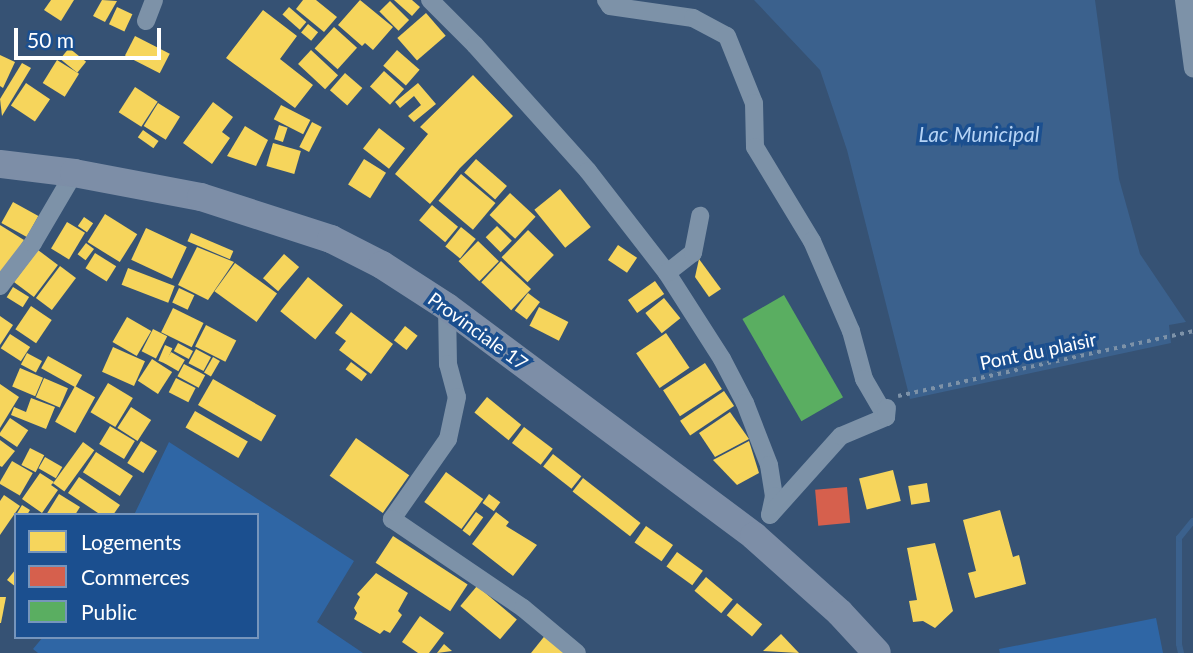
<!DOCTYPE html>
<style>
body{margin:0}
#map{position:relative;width:1193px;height:653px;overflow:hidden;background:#365274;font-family:Lato,sans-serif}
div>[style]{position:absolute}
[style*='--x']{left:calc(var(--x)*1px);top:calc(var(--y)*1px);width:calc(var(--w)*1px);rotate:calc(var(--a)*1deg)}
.green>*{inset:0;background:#2f66a5}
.water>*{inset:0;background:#3b618d}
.homes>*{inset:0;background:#f6d55c;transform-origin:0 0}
.shops>*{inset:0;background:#d6604d;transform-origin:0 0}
.public>*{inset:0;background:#5aae61;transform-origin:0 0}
.stream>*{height:6px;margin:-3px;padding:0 3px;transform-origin:3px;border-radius:3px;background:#3b618d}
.path>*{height:3.5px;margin-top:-1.75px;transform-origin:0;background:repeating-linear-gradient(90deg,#7d92a8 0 3.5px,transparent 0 8.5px)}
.minor>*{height:18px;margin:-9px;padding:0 9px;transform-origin:9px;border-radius:9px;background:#7d92a8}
.primary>*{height:28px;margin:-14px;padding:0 14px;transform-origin:14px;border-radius:14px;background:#7d8ea7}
span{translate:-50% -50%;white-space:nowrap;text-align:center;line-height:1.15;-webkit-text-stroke:7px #1b4f8f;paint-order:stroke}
.street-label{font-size:19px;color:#fff}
.water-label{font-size:21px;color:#b5d3f5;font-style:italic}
.legend{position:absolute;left:14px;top:513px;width:245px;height:126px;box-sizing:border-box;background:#1b4f8f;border:2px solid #7695bc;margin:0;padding:9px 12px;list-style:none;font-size:21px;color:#fff}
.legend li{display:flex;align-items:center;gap:14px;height:35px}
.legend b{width:35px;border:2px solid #7695bc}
.scale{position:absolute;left:14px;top:28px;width:147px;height:32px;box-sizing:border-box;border:4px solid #fff;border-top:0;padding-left:9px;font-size:21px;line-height:24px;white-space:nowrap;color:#fff;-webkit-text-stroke:5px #1b4f8f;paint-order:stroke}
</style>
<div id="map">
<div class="green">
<div style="clip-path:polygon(169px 442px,354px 561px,317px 622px,363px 653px,38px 653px,33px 649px,43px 637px,257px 637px,257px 515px,134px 515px)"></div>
<div style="clip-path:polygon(1156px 618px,1163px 653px,1000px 653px,999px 649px)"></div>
</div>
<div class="water">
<div style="clip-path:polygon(754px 0,1095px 0,1119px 179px,1140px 254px,1186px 322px,1169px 325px,1171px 343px,910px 399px,847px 150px,820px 70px)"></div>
</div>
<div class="homes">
<div style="clip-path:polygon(51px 0,74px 0,61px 21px,44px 10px)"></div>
<div style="clip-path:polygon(102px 0,117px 1px,105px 22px,93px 16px)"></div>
<div style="clip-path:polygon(303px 0,316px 0,337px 17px,324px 32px,296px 9px)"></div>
<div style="clip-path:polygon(360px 0,393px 27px,373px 50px,365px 43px,362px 46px,338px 25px)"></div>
<div style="clip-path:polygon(394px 0,412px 0,420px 7px,412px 16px)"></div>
<div style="left:390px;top:1px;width:27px;height:15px;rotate:45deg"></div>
<div style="left:117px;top:7px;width:17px;height:19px;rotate:25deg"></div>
<div style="left:289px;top:7px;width:23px;height:10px;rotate:41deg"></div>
<div style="clip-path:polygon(263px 10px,297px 36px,280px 59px,313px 85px,295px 108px,226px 58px)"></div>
<div style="left:426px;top:13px;width:30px;height:38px;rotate:49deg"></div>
<div style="left:308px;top:24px;width:13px;height:11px;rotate:39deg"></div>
<div style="left:334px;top:27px;width:31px;height:29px;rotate:42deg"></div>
<div style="left:135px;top:36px;width:39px;height:22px;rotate:27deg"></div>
<div style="left:69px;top:48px;width:22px;height:14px;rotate:39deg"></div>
<div style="left:311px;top:50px;width:37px;height:19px;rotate:43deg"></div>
<div style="left:397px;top:50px;width:30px;height:21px;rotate:41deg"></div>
<div style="clip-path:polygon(0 55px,15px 62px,3px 88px,0 86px)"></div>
<div style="left:57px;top:60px;width:26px;height:27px;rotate:32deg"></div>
<div style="clip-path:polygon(22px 63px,31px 68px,2px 116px,0 99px)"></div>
<div style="left:384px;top:71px;width:27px;height:21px;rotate:42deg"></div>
<div style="left:345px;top:73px;width:23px;height:23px;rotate:41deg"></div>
<div style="clip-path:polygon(473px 75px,513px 116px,460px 168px,430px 204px,395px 174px,428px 134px,420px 127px)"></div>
<div style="left:26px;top:83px;width:29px;height:27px;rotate:34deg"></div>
<div style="clip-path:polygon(418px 83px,436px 104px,414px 122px,408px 116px,421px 105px,414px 96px,400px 108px,395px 102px)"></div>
<div style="left:135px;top:87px;width:27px;height:30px;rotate:33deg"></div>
<div style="clip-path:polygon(213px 102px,233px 117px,222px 132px,230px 138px,212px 164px,183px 143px)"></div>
<div style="left:158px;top:103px;width:26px;height:27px;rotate:32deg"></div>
<div style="left:281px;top:105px;width:33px;height:16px;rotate:27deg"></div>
<div style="left:312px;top:122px;width:11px;height:28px;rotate:27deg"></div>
<div style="left:279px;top:125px;width:9px;height:15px;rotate:18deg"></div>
<div style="clip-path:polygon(245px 126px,268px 140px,256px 166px,227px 156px)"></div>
<div style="left:379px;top:128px;width:33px;height:26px;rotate:38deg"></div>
<div style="left:143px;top:130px;width:19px;height:9px;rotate:35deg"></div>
<div style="left:273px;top:143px;width:29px;height:24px;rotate:16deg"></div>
<div style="left:364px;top:159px;width:26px;height:30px;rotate:32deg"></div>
<div style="left:476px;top:159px;width:41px;height:18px;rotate:41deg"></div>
<div style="left:461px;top:174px;width:45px;height:35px;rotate:40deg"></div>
<div style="left:560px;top:189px;width:49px;height:33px;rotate:51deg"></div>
<div style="left:510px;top:193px;width:35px;height:30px;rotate:43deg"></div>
<div style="left:13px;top:202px;width:29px;height:24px;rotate:29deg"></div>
<div style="left:432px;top:205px;width:34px;height:20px;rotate:40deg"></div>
<div style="left:105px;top:214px;width:38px;height:33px;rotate:32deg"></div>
<div style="left:84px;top:217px;width:11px;height:11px;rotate:34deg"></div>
<div style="left:67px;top:222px;width:21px;height:31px;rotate:31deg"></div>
<div style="clip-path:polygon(0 225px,24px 240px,0 278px)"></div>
<div style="left:497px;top:226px;width:21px;height:16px;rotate:45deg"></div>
<div style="left:461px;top:227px;width:19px;height:25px;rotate:39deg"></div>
<div style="left:146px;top:228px;width:45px;height:35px;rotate:25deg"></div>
<div style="left:528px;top:230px;width:36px;height:38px;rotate:44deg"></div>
<div style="left:191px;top:233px;width:46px;height:9px;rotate:23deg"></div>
<div style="left:478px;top:241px;width:29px;height:28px;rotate:44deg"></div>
<div style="left:86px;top:243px;width:10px;height:14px;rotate:37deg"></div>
<div style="left:618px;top:245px;width:23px;height:18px;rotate:34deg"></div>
<div style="clip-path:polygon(197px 247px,234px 262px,208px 300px,178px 285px)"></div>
<div style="left:38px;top:250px;width:25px;height:40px;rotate:37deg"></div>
<div style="left:95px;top:253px;width:25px;height:18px;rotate:32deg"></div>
<div style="left:284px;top:254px;width:20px;height:32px;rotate:41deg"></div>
<div style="clip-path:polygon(699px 259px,721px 289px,709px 297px,695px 277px)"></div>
<div style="left:501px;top:261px;width:41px;height:29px;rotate:43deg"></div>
<div style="left:235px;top:263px;width:52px;height:35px;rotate:36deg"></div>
<div style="left:60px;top:266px;width:20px;height:40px;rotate:37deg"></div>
<div style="left:128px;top:268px;width:50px;height:18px;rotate:21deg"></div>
<div style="left:308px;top:277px;width:45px;height:44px;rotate:39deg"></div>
<div style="left:655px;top:281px;width:16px;height:33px;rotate:55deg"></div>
<div style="left:13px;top:287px;width:19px;height:12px;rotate:32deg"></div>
<div style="left:179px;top:288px;width:17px;height:16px;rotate:25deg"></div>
<div style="left:528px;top:293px;width:15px;height:22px;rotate:37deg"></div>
<div style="left:664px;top:298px;width:26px;height:24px;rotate:51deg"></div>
<div style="left:31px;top:306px;width:25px;height:28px;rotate:34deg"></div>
<div style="left:539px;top:307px;width:33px;height:21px;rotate:27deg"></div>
<div style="left:173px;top:308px;width:34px;height:27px;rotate:26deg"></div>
<div style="clip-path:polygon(351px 312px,393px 344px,371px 374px,339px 350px,346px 341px,335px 333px)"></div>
<div style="clip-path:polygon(0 316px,13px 325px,0 345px)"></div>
<div style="left:127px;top:317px;width:28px;height:29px;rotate:30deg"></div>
<div style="left:206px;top:325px;width:34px;height:24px;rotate:27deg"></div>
<div style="left:405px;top:326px;width:16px;height:18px;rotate:38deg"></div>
<div style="left:153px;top:329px;width:16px;height:25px;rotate:27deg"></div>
<div style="left:666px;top:333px;width:42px;height:36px;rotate:56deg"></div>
<div style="left:10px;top:334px;width:24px;height:17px;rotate:33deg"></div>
<div style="left:178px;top:343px;width:17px;height:9px;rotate:28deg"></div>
<div style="left:165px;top:345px;width:8px;height:17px;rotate:23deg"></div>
<div style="left:113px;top:347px;width:35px;height:27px;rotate:24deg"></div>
<div style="left:196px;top:349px;width:17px;height:16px;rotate:28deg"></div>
<div style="left:171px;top:352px;width:16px;height:13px;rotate:30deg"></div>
<div style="left:27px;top:353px;width:17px;height:13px;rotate:28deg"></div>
<div style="left:48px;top:356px;width:39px;height:14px;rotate:29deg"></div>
<div style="left:213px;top:357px;width:8px;height:18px;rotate:30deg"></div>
<div style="left:152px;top:359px;width:24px;height:26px;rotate:33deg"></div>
<div style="left:351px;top:362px;width:20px;height:9px;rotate:37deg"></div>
<div style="left:705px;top:363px;width:31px;height:50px;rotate:57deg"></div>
<div style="left:184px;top:364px;width:24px;height:14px;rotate:28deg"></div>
<div style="left:20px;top:368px;width:25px;height:20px;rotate:23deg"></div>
<div style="left:44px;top:378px;width:26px;height:21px;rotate:23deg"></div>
<div style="left:176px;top:378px;width:22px;height:16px;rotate:27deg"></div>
<div style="left:213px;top:379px;width:73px;height:30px;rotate:30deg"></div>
<div style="left:108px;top:383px;width:29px;height:34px;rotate:31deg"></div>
<div style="clip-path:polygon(0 384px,19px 397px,0 428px)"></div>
<div style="left:75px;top:386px;width:23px;height:41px;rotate:29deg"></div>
<div style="left:724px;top:391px;width:18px;height:53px;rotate:56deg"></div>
<div style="left:487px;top:397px;width:44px;height:20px;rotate:39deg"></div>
<div style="clip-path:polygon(31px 398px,55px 407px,46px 429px,11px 415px,14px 407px,26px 412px)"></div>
<div style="left:131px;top:407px;width:24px;height:25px;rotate:33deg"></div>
<div style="left:195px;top:411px;width:61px;height:19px;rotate:30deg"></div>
<div style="clip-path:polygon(730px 412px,749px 439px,715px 457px,699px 433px)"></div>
<div style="left:10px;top:418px;width:22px;height:20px;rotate:34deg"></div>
<div style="left:110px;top:426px;width:29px;height:21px;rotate:31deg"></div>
<div style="left:524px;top:427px;width:36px;height:20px;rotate:37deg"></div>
<div style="left:356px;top:438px;width:65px;height:46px;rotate:35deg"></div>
<div style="clip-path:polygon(0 440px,15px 451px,2px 467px,0 466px)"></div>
<div style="left:141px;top:441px;width:19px;height:26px;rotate:32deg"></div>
<div style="clip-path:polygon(749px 441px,759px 473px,737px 485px,713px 460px)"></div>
<div style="left:83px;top:442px;width:14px;height:51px;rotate:36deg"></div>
<div style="left:30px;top:448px;width:16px;height:19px;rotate:27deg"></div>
<div style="left:96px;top:452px;width:44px;height:24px;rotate:33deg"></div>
<div style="left:553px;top:454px;width:36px;height:16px;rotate:38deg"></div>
<div style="left:45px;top:457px;width:20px;height:13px;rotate:30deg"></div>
<div style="left:12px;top:461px;width:24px;height:26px;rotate:30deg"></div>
<div style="left:893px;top:470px;width:32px;height:35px;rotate:76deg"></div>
<div style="left:446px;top:472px;width:46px;height:37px;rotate:36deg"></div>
<div style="clip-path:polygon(40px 473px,54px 482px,51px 485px,58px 490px,42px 513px,22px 499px)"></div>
<div style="clip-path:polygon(79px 477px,120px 505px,113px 515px,101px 515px,68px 493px)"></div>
<div style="left:583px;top:478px;width:73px;height:17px;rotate:38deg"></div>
<div style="left:927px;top:483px;width:19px;height:19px;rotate:81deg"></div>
<div style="clip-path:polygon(59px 494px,80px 507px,75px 515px,46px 515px)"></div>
<div style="left:489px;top:494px;width:14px;height:11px;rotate:36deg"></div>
<div style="clip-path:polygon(4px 495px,20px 506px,0 535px,0 501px)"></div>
<div style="clip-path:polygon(22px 505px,30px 510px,27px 515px,16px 515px)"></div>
<div style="clip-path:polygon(1000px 510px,1013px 557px,1019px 555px,1026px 584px,975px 598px,968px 573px,976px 571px,963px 520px)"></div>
<div style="left:476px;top:512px;width:9px;height:23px;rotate:36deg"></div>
<div style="clip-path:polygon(496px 512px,509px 522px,506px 526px,537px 545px,513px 576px,472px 544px)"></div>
<div style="left:646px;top:526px;width:33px;height:20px;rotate:35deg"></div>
<div style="left:393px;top:536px;width:89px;height:32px;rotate:33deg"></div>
<div style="clip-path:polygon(935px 543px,953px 611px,935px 628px,923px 621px,913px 622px,909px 601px,917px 600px,907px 548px)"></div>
<div style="left:677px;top:552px;width:32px;height:18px;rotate:36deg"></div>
<div style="clip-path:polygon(16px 569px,16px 587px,7px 580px)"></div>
<div style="clip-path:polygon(376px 573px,408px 593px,398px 611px,402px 615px,390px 633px,384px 630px,380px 634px,354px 619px,357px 613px,354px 608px,360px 597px,357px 594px)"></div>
<div style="left:706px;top:577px;width:35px;height:18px;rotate:40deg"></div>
<div style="left:477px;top:586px;width:52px;height:26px;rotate:40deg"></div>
<div style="clip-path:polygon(0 597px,6px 597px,1px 623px,0 623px)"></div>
<div style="left:737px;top:603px;width:33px;height:16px;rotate:40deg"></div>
<div style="clip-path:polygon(420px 616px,444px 633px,429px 653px,418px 653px,402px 642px)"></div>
<div style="clip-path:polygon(547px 633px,570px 653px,531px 653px)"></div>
<div style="clip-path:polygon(781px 634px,799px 653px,763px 651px)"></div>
<div style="clip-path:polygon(444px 644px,452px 651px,437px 653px)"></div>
</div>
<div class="shops">
<div style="left:847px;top:487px;width:36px;height:32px;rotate:85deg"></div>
</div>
<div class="public">
<div style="left:784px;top:295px;width:118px;height:48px;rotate:60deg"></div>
</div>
<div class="stream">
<div style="--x:1181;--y:653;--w:9;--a:-103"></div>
<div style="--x:1179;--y:644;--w:106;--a:-90"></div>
<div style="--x:1179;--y:538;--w:22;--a:-51"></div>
</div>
<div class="path">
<div style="--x:898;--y:396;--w:302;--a:-12.4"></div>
</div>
<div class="minor">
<div style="--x:430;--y:0;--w:64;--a:45"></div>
<div style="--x:475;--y:45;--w:169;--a:48.1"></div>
<div style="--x:588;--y:171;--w:129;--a:52.2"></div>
<div style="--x:667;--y:273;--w:102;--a:57.4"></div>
<div style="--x:722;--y:359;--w:50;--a:62.4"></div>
<div style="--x:745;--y:403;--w:66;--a:68.8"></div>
<div style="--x:769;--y:465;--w:31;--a:81"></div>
<div style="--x:774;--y:496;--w:19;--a:102"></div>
<div style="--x:606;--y:0;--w:7;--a:56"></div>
<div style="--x:610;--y:6;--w:84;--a:8.2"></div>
<div style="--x:693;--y:18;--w:38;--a:28"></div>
<div style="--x:727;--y:36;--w:72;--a:68.1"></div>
<div style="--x:754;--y:103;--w:44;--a:88.7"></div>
<div style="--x:755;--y:147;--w:110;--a:58.8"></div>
<div style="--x:812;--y:241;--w:98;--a:66.6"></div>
<div style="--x:851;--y:331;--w:50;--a:74.8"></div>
<div style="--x:864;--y:379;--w:44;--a:59.9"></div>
<div style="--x:1184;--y:0;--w:69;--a:82.5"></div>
<div style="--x:146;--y:21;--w:22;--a:-69"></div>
<div style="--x:667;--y:273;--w:33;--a:-38"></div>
<div style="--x:693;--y:253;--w:38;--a:-79"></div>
<div style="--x:0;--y:286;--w:54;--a:-52.5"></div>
<div style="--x:33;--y:243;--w:81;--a:-59.6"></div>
<div style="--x:447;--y:307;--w:57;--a:89"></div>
<div style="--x:448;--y:364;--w:34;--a:75"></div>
<div style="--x:457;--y:397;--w:43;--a:102.1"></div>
<div style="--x:448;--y:439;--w:98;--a:125"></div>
<div style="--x:392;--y:519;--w:158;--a:34.2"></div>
<div style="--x:523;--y:608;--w:70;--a:39.8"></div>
<div style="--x:770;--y:515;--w:106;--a:-48.1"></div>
<div style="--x:841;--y:436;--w:49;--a:-22.9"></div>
<div style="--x:886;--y:417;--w:9;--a:-84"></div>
</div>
<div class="primary">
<div style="--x:0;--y:164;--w:75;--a:6.9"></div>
<div style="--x:74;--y:173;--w:129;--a:10.7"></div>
<div style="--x:201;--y:197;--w:137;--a:17.9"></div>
<div style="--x:331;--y:239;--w:57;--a:27"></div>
<div style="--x:382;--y:265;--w:77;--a:32.9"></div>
<div style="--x:447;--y:307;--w:383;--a:36.7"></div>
<div style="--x:754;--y:536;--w:115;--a:41.8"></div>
<div style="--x:840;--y:613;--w:54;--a:47.2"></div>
</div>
<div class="street-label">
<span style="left:478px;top:331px;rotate:36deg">Provinciale 17</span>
<span style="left:1038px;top:351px;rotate:-12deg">Pont du plaisir</span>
</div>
<div class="water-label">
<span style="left:979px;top:134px">Lac Municipal</span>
</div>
<ul class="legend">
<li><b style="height:19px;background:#f6d55c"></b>Logements</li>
<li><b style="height:19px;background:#d6604d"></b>Commerces</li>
<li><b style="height:19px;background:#5aae61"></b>Public</li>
</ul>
<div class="scale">50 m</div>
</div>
